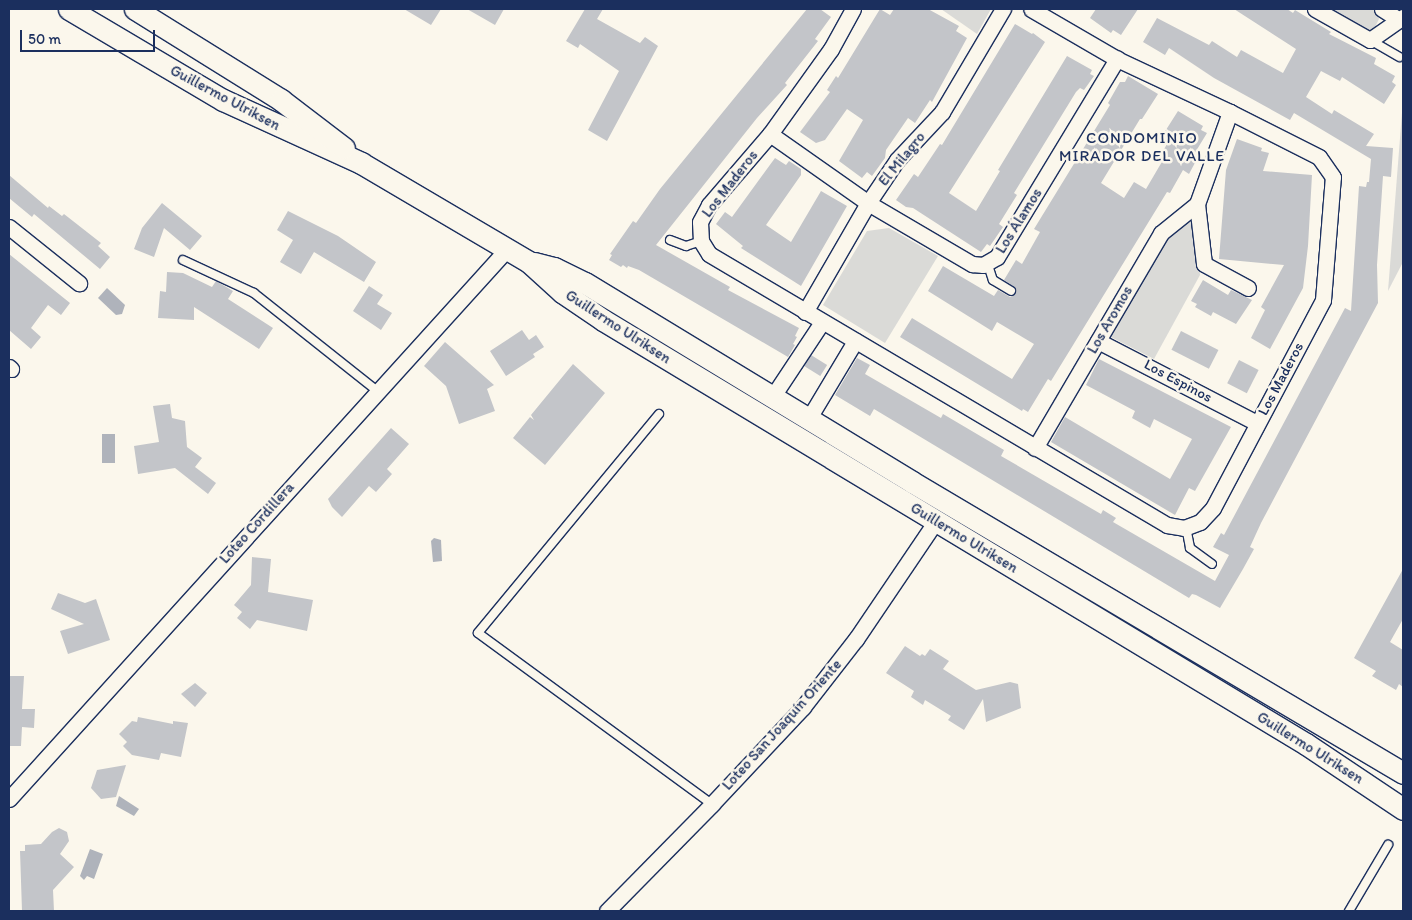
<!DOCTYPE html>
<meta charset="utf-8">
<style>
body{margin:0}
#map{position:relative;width:1412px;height:920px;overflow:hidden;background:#fbf7ec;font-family:Itim,sans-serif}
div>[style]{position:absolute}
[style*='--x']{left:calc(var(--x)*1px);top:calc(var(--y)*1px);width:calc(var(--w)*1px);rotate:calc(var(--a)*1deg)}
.green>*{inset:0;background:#dadad7}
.water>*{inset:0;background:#afb3bb;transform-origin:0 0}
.building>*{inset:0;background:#c3c5c9;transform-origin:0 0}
.roads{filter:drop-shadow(1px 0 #1b2f5e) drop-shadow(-1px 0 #1b2f5e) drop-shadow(0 1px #1b2f5e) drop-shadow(0 -1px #1b2f5e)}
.lane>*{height:8px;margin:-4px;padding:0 4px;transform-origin:4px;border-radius:4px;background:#fbf7ec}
.street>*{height:15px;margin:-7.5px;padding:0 7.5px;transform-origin:7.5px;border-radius:7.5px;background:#fbf7ec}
.secondary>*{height:21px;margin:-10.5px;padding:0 10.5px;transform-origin:10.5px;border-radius:10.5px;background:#fbf7ec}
span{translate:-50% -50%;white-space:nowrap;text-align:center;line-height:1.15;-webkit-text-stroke:5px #fbf7ec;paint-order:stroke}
.street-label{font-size:15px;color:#1b2f5e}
.neighbourhood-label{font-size:16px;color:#1b2f5e;letter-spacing:1px}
.frame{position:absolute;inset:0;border:10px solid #1b2f5e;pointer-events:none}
.scale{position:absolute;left:20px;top:30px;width:135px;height:22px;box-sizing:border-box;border:2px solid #1b2f5e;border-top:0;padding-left:6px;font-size:15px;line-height:18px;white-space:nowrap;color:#1b2f5e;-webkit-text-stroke:4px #fbf7ec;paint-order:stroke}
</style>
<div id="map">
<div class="green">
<div style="clip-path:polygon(941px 9px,991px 9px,977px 34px)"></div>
<div style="clip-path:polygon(1325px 9px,1373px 9px,1376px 11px,1379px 19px,1374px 29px,1367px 31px)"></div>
<div style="clip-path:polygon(1403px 100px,1403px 262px,1388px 291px)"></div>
<div style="clip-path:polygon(1195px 217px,1200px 275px,1154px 359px,1107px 335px,1166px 236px)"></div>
<div style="clip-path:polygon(889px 228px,938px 256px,885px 343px,823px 305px,867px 231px)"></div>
</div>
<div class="water">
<div style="clip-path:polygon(107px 288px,125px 305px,122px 314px,116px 315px,98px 298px)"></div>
<div style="left:102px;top:434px;width:13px;height:29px"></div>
<div style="clip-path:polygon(434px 538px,441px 540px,442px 561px,433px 562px,431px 541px)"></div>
<div style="clip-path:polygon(119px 796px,139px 809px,134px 816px,116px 806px)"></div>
<div style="clip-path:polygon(90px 849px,103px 854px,94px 879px,87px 876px,84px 880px,80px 876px)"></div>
</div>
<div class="building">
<div style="clip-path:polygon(404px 9px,441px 9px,431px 25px)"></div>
<div style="clip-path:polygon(467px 9px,504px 9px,495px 25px)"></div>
<div style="clip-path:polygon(585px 9px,603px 9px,597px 19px,640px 43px,645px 37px,658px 46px,607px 141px,588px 130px,619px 71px,580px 44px,578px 48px,566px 41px)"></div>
<div style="clip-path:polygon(807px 9px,820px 9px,831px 17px,815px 39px,818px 41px,785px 83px,787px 85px,757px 118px,656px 245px,730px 287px,728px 290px,799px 328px,795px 336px,797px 337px,793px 344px,795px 345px,788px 357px,639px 270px,628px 266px,627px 268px,623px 265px,621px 267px,609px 260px,612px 255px,610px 254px,633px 221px,636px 223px,660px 189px)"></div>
<div style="clip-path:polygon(880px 9px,890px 15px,894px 9px,928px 9px,959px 26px,956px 31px,967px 38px,932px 102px,930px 100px,915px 123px,908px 118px,886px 150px,885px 158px,872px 176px,867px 172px,862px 178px,839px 161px,863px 120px,847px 109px,825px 140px,816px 143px,800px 132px,830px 92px,827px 90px,836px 76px,838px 78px)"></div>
<div style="clip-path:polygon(1096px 9px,1138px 9px,1121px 35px,1113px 30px,1111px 33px,1090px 18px)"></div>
<div style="clip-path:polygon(1234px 9px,1287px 9px,1293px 13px,1295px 10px,1331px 32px,1329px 34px,1376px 58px,1374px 64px,1395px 76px,1392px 82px,1396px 85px,1384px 104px,1342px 77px,1340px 81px,1321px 71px,1306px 97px,1332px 114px,1334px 110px,1374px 134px,1366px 146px,1393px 148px,1391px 177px,1383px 176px,1377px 265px,1378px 303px,1261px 523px,1250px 547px,1254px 549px,1243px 569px,1220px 608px,1196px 595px,1192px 594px,1189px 598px,874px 409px,870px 416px,835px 395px,857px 358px,870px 365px,865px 374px,941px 418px,943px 414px,1004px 450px,1001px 456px,1101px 514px,1103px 510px,1116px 518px,1113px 522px,1215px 581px,1229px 555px,1213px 547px,1221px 533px,1224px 535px,1345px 308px,1351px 311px,1359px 186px,1366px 187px,1367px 182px,1369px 182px,1371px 159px,1294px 113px,1290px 120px,1214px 78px,1169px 48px,1165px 55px,1143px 42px,1157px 18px,1209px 45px,1212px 41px,1237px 57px,1241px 50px,1283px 73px,1296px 49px)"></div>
<div style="clip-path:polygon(1015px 24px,1032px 34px,1033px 33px,1045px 42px,949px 193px,976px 211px,1000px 171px,998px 170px,1067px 56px,1092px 70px,1090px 74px,1094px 76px,1084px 90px,1080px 88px,1076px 92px,1014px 193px,1017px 195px,999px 224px,1003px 227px,990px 246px,987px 244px,981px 252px,913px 208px,906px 207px,896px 200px,914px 174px,918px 177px,940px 144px,942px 145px)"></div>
<div style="clip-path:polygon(1128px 76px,1158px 94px,1142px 119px,1140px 119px,1101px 183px,1124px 198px,1134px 182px,1146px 189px,1163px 160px,1159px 158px,1171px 137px,1164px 133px,1178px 111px,1203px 126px,1201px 130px,1207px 133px,1193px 156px,1197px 159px,1189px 174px,1183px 170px,1170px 193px,1167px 192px,1051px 381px,1048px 379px,1028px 412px,1023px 409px,1022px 411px,900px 337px,912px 318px,1012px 379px,1034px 344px,997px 322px,992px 331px,928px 291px,943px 266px,994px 296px,998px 290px,1010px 297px,1015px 294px,1016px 288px,1004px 280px,1016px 260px,1022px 264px,1040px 232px,1034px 229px,1110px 105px,1108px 103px,1120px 82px,1125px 82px)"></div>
<div style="clip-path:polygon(1237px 139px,1262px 148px,1261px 151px,1269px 153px,1263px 171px,1312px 175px,1308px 246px,1303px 288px,1270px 349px,1251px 338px,1265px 310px,1261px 307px,1284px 265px,1219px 259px,1226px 170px)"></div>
<div style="clip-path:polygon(775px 158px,786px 165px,789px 161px,801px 169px,801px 175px,766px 225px,791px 242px,821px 191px,847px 206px,801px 286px,741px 248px,743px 246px,716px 224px,725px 212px,732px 217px)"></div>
<div style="clip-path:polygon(9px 175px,48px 208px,49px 206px,62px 216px,64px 214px,101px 243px,98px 246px,110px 257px,100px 269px,34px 214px,32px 217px,9px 198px)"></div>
<div style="clip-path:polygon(162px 203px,202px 236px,190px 250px,164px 228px,154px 257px,134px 249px,142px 228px)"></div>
<div style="clip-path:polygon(288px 211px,338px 236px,376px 262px,364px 282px,314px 252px,301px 274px,280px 262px,293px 240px,277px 230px)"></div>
<div style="clip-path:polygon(9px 254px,70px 303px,61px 315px,48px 305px,31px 328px,41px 337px,31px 349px,9px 330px)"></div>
<div style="clip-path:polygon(167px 272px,183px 273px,212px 287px,216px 281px,233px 291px,228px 299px,273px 328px,259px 349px,194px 307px,194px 320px,158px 318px,160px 291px,166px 292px)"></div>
<div style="clip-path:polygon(1203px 280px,1228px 295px,1231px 290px,1252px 300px,1236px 324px,1213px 312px,1211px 316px,1195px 307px,1197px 304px,1191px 301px)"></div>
<div style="clip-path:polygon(369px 286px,383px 295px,377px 304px,392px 313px,381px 330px,353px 311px)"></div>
<div style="clip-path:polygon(522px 330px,529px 340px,536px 335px,544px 347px,533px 354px,535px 357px,506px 376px,490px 351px)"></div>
<div style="left:1181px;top:331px;width:42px;height:21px;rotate:27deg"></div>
<div style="clip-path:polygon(445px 342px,494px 385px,487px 389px,495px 411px,459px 424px,446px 386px,424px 366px)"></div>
<div style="left:811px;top:355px;width:19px;height:13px;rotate:32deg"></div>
<div style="clip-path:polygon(1099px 359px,1231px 427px,1195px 491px,1189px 488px,1175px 515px,1051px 442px,1065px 417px,1170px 479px,1192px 439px,1154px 419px,1150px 428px,1132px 418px,1135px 411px,1086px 385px)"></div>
<div style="left:1239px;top:360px;width:22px;height:26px;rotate:27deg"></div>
<div style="clip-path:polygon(573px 364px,605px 393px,545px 465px,513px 438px,530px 417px,534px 420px,531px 415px)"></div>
<div style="clip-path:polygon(170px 404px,172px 418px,185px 421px,187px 447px,202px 458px,195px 467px,216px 483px,208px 494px,175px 468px,138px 474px,134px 446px,159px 442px,153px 406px)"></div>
<div style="clip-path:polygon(391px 428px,409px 444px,387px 469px,392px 474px,376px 492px,369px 486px,342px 517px,332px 507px,328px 499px)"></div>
<div style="clip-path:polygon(252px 557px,271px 559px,268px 592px,313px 600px,307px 631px,257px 620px,250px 629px,237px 618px,242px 612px,234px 605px,251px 585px)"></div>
<div style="clip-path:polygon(1403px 569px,1403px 619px,1390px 642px,1403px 650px,1403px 687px,1399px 684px,1396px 690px,1372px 676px,1376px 671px,1354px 658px)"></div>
<div style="clip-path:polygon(58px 593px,85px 603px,96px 599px,110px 640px,68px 654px,60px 631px,84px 624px,51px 609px)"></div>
<div style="clip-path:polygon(905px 646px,920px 656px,922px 654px,925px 656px,930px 649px,949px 661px,943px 669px,976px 690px,1010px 682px,1018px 684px,1021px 708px,986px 722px,983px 699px,964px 730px,948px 720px,951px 716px,925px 700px,923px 705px,911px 697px,914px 691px,886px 673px)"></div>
<div style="clip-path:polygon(9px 676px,24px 676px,22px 709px,35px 709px,34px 728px,22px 727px,21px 746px,9px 746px)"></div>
<div style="clip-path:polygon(195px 683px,207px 693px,195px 707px,181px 694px)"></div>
<div style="clip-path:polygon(138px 717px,173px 724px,173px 721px,188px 723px,181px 757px,161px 753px,159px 760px,132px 755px,123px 746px,127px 742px,119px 734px,132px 721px,137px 722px)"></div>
<div style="clip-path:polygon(126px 765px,116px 797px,101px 799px,91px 788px,97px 770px)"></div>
<div style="clip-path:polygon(59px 828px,67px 832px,69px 841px,60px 854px,74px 867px,53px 890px,54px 911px,22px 911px,20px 851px,25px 851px,25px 845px,41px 844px,52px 832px)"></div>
</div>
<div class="roads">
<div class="lane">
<div style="--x:1370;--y:40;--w:34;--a:30"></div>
<div style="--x:670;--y:240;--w:17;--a:21"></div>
<div style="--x:686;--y:246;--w:16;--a:-18"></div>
<div style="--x:183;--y:260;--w:78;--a:24.9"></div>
<div style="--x:254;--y:293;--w:157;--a:38.5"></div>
<div style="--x:987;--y:262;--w:19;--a:72"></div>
<div style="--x:993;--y:280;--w:21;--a:31"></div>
<div style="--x:659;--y:414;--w:284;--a:129.6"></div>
<div style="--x:478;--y:633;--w:290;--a:36.2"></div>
<div style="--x:1186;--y:527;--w:21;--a:79"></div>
<div style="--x:1190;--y:548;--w:27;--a:36"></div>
<div style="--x:1349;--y:911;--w:77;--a:-59.4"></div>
</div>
<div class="street">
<div style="--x:853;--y:9;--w:46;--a:118.8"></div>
<div style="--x:831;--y:49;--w:105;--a:125.7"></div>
<div style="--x:770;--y:134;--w:94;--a:130.7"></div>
<div style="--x:709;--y:205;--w:19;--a:118"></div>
<div style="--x:700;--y:222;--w:19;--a:87"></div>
<div style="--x:701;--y:241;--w:15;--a:58"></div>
<div style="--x:709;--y:254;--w:532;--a:30.61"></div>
<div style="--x:1167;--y:525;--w:17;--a:10"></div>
<div style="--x:1184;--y:528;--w:17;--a:-21"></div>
<div style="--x:1200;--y:522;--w:19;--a:-47"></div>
<div style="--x:1213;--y:508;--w:235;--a:-62.1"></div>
<div style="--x:1323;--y:300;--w:123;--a:-85.4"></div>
<div style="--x:1333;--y:177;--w:24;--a:-125"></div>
<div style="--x:1319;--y:157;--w:100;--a:-153.2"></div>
<div style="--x:1230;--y:112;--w:125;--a:-154.9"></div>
<div style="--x:1117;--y:59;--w:99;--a:-149.8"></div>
<div style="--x:1315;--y:9;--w:63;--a:29.4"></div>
<div style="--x:1370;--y:40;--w:40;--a:-34.9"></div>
<div style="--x:1382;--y:9;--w:19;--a:32"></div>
<div style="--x:770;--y:134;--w:120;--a:35.1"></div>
<div style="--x:868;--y:203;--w:121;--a:30.4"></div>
<div style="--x:972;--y:264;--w:11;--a:5"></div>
<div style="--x:983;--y:265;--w:16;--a:-30"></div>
<div style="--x:997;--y:257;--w:232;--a:-58.8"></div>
<div style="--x:1197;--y:204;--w:60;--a:83.3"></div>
<div style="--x:1204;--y:264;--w:50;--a:28.6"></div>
<div style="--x:9;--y:227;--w:90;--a:38.7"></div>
<div style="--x:805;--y:312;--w:126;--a:-60"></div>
<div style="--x:868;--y:203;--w:52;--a:-56"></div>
<div style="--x:897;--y:160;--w:66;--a:-46.8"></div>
<div style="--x:942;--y:112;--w:120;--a:-59.4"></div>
<div style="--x:1098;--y:341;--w:179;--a:27.3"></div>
<div style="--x:9;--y:367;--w:3;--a:45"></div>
<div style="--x:773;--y:396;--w:89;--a:-56.5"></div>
<div style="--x:809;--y:418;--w:90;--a:-59.1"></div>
<div style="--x:1035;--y:448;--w:249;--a:-59.6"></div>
<div style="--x:1161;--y:233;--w:46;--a:-38.9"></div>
<div style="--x:1197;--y:204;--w:98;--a:-70.3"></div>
<div style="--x:9;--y:799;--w:742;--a:-47.84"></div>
<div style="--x:607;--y:911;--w:150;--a:-45.5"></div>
<div style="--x:712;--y:804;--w:133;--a:-46.8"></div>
<div style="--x:803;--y:707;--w:86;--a:-52.1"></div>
<div style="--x:856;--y:639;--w:143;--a:-55.9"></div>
</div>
<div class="secondary">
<div style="--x:69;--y:9;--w:179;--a:30.6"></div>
<div style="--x:223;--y:100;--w:152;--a:24.5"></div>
<div style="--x:361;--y:163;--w:195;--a:30.5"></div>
<div style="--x:529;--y:262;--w:45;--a:42.3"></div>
<div style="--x:562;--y:292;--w:50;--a:34.3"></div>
<div style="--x:603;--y:320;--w:821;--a:31.1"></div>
<div style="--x:1306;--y:744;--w:117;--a:33.8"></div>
<div style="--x:135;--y:9;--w:172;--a:31.9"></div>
<div style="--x:281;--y:100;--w:79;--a:37.3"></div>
<div style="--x:534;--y:263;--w:21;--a:14"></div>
<div style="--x:554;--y:268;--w:34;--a:26"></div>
<div style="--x:585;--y:283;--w:383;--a:31.3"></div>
<div style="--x:912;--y:482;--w:571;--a:30.65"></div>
</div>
</div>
<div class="street-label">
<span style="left:225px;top:98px;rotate:28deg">Guillermo Ulriksen</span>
<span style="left:902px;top:159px;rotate:-51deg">El Milagro</span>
<span style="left:730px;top:184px;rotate:-52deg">Los Maderos</span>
<span style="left:1019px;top:221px;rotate:-58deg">Los Álamos</span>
<span style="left:1110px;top:320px;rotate:-60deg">Los Aromos</span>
<span style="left:618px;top:327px;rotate:33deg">Guillermo Ulriksen</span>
<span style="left:1281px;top:379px;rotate:-62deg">Los Maderos</span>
<span style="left:1178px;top:381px;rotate:28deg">Los Espinos</span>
<span style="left:257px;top:523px;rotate:-48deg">Loteo Cordillera</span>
<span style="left:964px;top:538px;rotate:31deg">Guillermo Ulriksen</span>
<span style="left:782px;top:725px;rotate:-48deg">Loteo San Joaquín Oriente</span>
<span style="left:1310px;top:748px;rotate:32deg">Guillermo Ulriksen</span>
</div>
<div class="neighbourhood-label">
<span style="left:1142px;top:147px">CONDOMINIO<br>MIRADOR DEL VALLE</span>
</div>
<div class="frame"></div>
<div class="scale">50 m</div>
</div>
